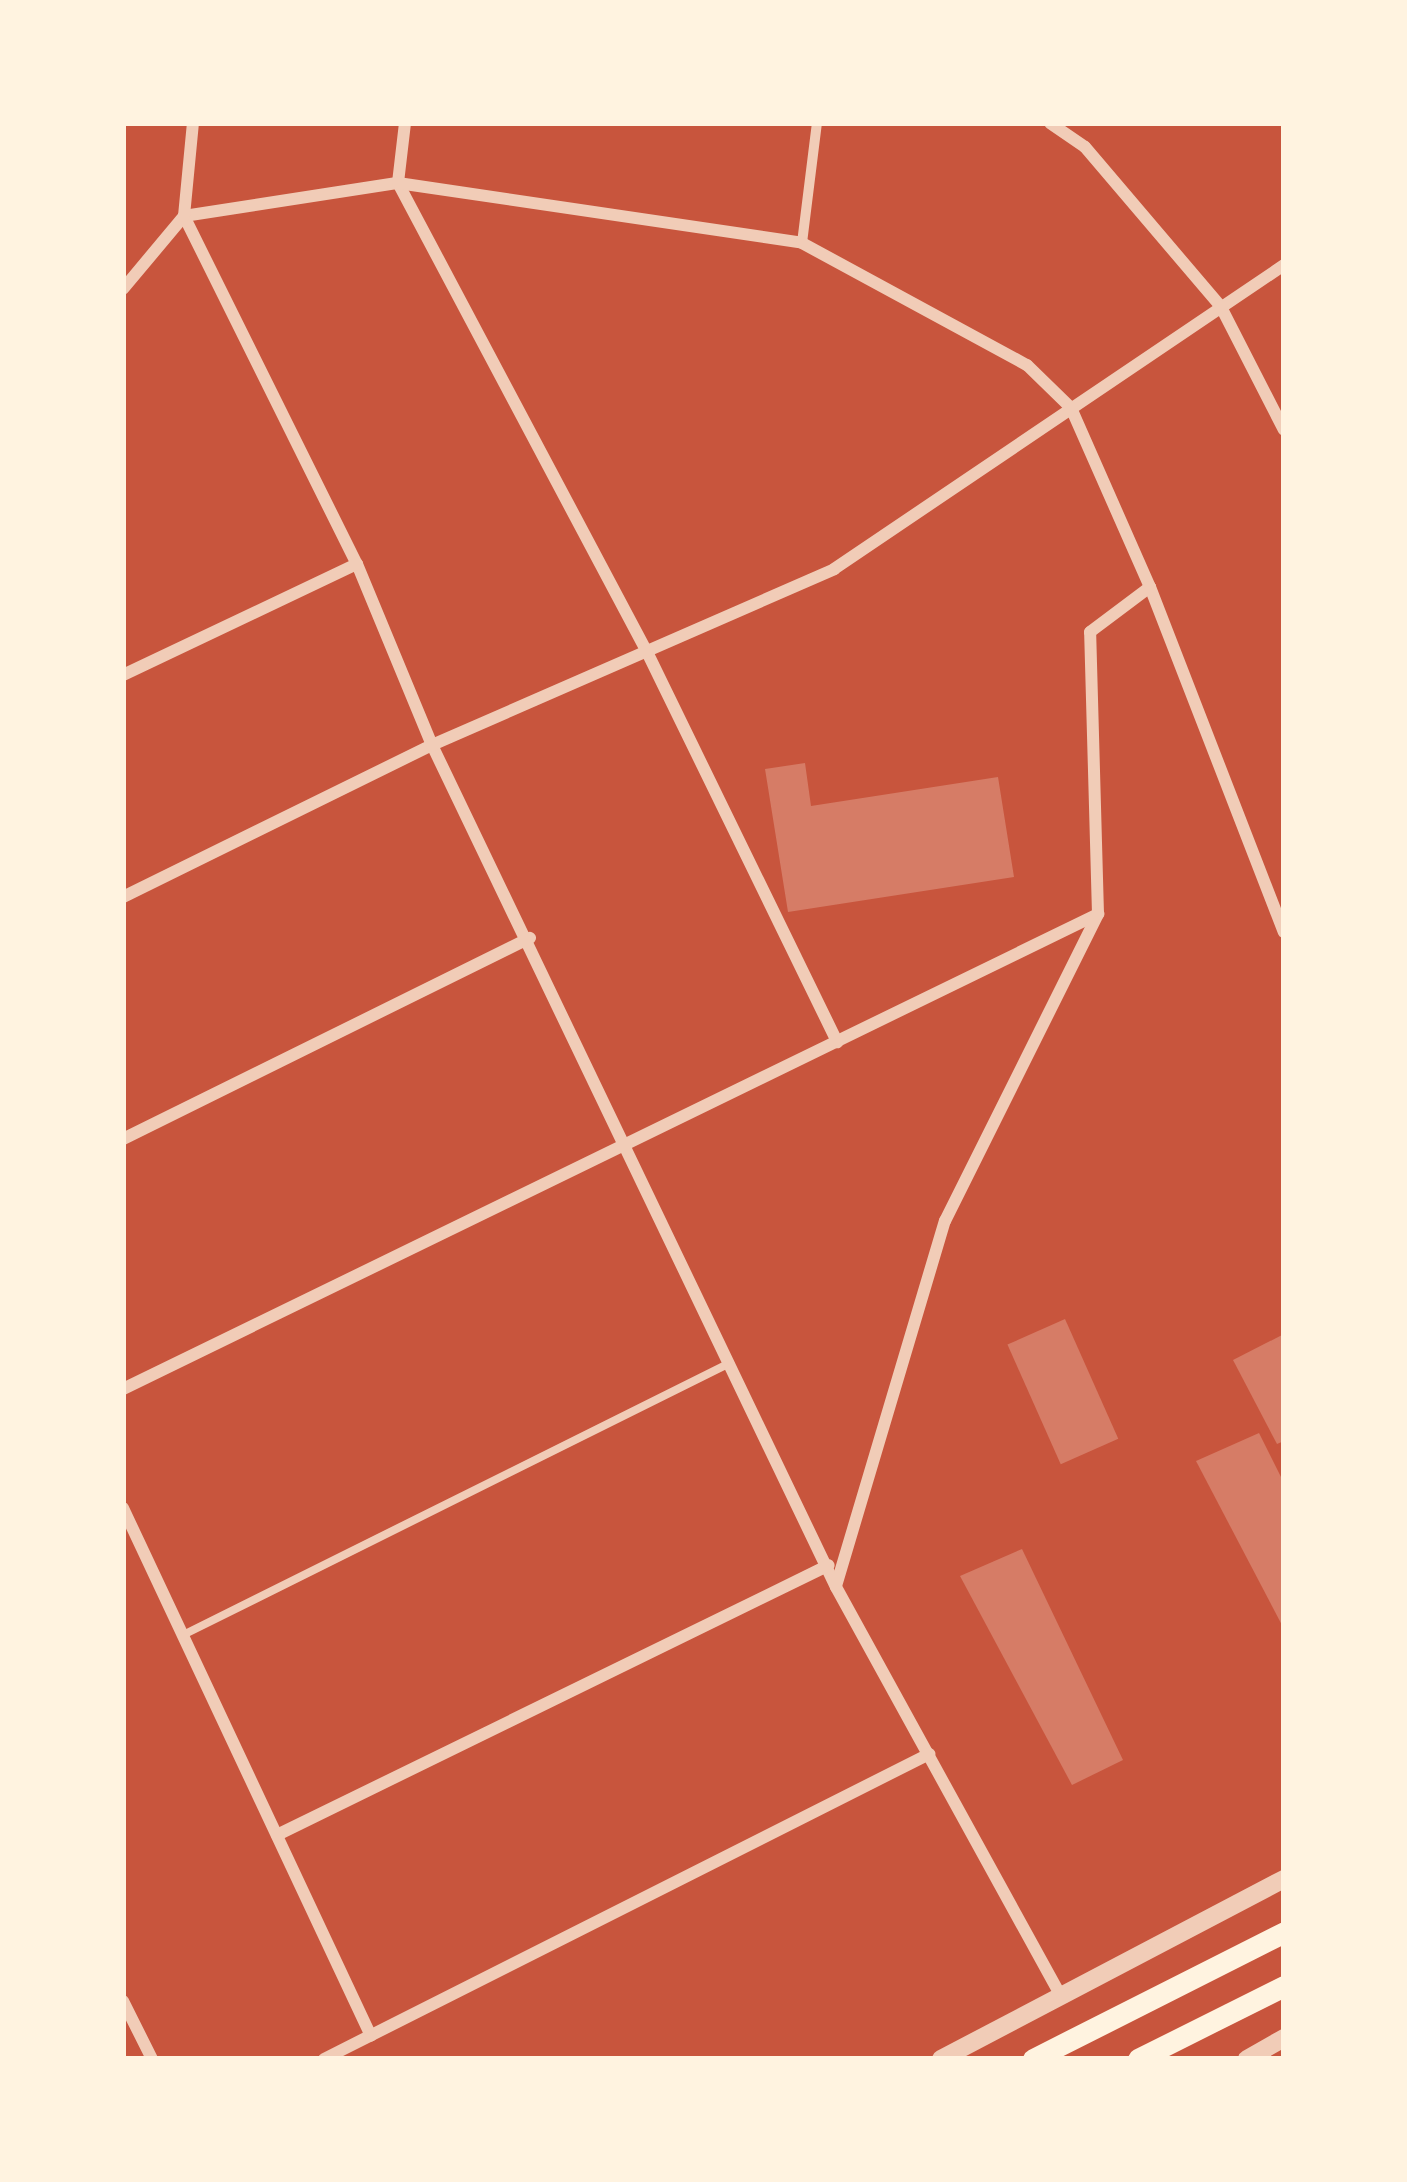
<!DOCTYPE html>
<style>
body{margin:0}
#map{position:relative;width:1407px;height:2182px;overflow:hidden;background:#c8553d;font-family:Manrope,sans-serif}
div>[style]{position:absolute}
[style*='--x']{left:calc(var(--x)*1px);top:calc(var(--y)*1px);width:calc(var(--w)*1px);rotate:calc(var(--a)*1deg)}
.building>*{inset:0;background:#d67c66;transform-origin:0 0}
.service>*{height:8px;margin:-4px;padding:0 4px;transform-origin:4px;border-radius:4px;background:#f1ccb7}
.pedestrian>*{height:10px;margin:-5px;padding:0 5px;transform-origin:5px;border-radius:5px;background:#f1ccb7}
.minor>*{height:12px;margin:-6px;padding:0 6px;transform-origin:6px;border-radius:6px;background:#f1ccb7}
.tertiary>*{height:18px;margin:-9px;padding:0 9px;transform-origin:9px;border-radius:9px;background:#f1ccb7}
.secondary>*{height:21px;margin:-10.5px;padding:0 10.5px;transform-origin:10.5px;border-radius:10.5px;background:#fff3e0}
span{translate:-50% -50%;white-space:nowrap;text-align:center;line-height:1.15;-webkit-text-stroke:9px #fff3e0;paint-order:stroke}
.frame{position:absolute;inset:0;border:126px solid #fff3e0;pointer-events:none}
</style>
<div id="map">
<div class="building">
<div style="clip-path:polygon(805px 763px,811px 806px,998px 777px,1014px 877px,788px 912px,765px 769px)"></div>
<div style="left:1065px;top:1319px;width:131px;height:63px;rotate:66deg"></div>
<div style="clip-path:polygon(1284px 1334px,1284px 1441px,1277px 1444px,1233px 1360px)"></div>
<div style="clip-path:polygon(1259px 1433px,1284px 1483px,1284px 1629px,1196px 1461px)"></div>
<div style="clip-path:polygon(1022px 1549px,1123px 1760px,1072px 1785px,960px 1576px)"></div>
</div>
<div class="service">
<div style="--x:183;--y:1635;--w:611;--a:-26.44"></div>
</div>
<div class="pedestrian">
<div style="--x:802;--y:243;--w:121;--a:-82.9"></div>
</div>
<div class="minor">
<div style="--x:405;--y:123;--w:60;--a:96.7"></div>
<div style="--x:398;--y:183;--w:533;--a:62.04"></div>
<div style="--x:648;--y:654;--w:432;--a:64"></div>
<div style="--x:1050;--y:123;--w:42;--a:34.4"></div>
<div style="--x:1085;--y:147;--w:210;--a:49.6"></div>
<div style="--x:1221;--y:307;--w:138;--a:62.9"></div>
<div style="--x:184;--y:216;--w:389;--a:63.6"></div>
<div style="--x:357;--y:564;--w:196;--a:67.5"></div>
<div style="--x:432;--y:745;--w:934;--a:64.37"></div>
<div style="--x:836;--y:1587;--w:465;--a:61.2"></div>
<div style="--x:184;--y:216;--w:217;--a:-8.8"></div>
<div style="--x:398;--y:183;--w:408;--a:8.4"></div>
<div style="--x:802;--y:243;--w:256;--a:28.5"></div>
<div style="--x:1027;--y:365;--w:62;--a:44.3"></div>
<div style="--x:1071;--y:408;--w:196;--a:66.2"></div>
<div style="--x:1150;--y:587;--w:370;--a:68.8"></div>
<div style="--x:123;--y:289;--w:95;--a:-50.1"></div>
<div style="--x:184;--y:216;--w:93;--a:-84.5"></div>
<div style="--x:123;--y:675;--w:259;--a:-25.4"></div>
<div style="--x:123;--y:897;--w:344;--a:-26.2"></div>
<div style="--x:432;--y:745;--w:439;--a:-23.6"></div>
<div style="--x:834;--y:569;--w:543;--a:-34.04"></div>
<div style="--x:123;--y:1139;--w:454;--a:-26.3"></div>
<div style="--x:123;--y:1389;--w:1085;--a:-25.97"></div>
<div style="--x:123;--y:1508;--w:583;--a:64.84"></div>
<div style="--x:836;--y:1586;--w:381;--a:-73.4"></div>
<div style="--x:945;--y:1221;--w:343;--a:-63.5"></div>
<div style="--x:1098;--y:914;--w:282;--a:-91.6"></div>
<div style="--x:1090;--y:632;--w:75;--a:-36.9"></div>
<div style="--x:277;--y:1835;--w:614;--a:-26.06"></div>
<div style="--x:123;--y:2001;--w:65;--a:63.4"></div>
<div style="--x:324;--y:2059;--w:678;--a:-26.75"></div>
</div>
<div class="tertiary">
<div style="--x:941;--y:2059;--w:387;--a:-27.7"></div>
<div style="--x:1247;--y:2059;--w:43;--a:-29.6"></div>
</div>
<div class="secondary">
<div style="--x:1033;--y:2059;--w:281;--a:-26.8"></div>
<div style="--x:1138;--y:2059;--w:163;--a:-26.6"></div>
</div>
<div class="frame"></div>
</div>
